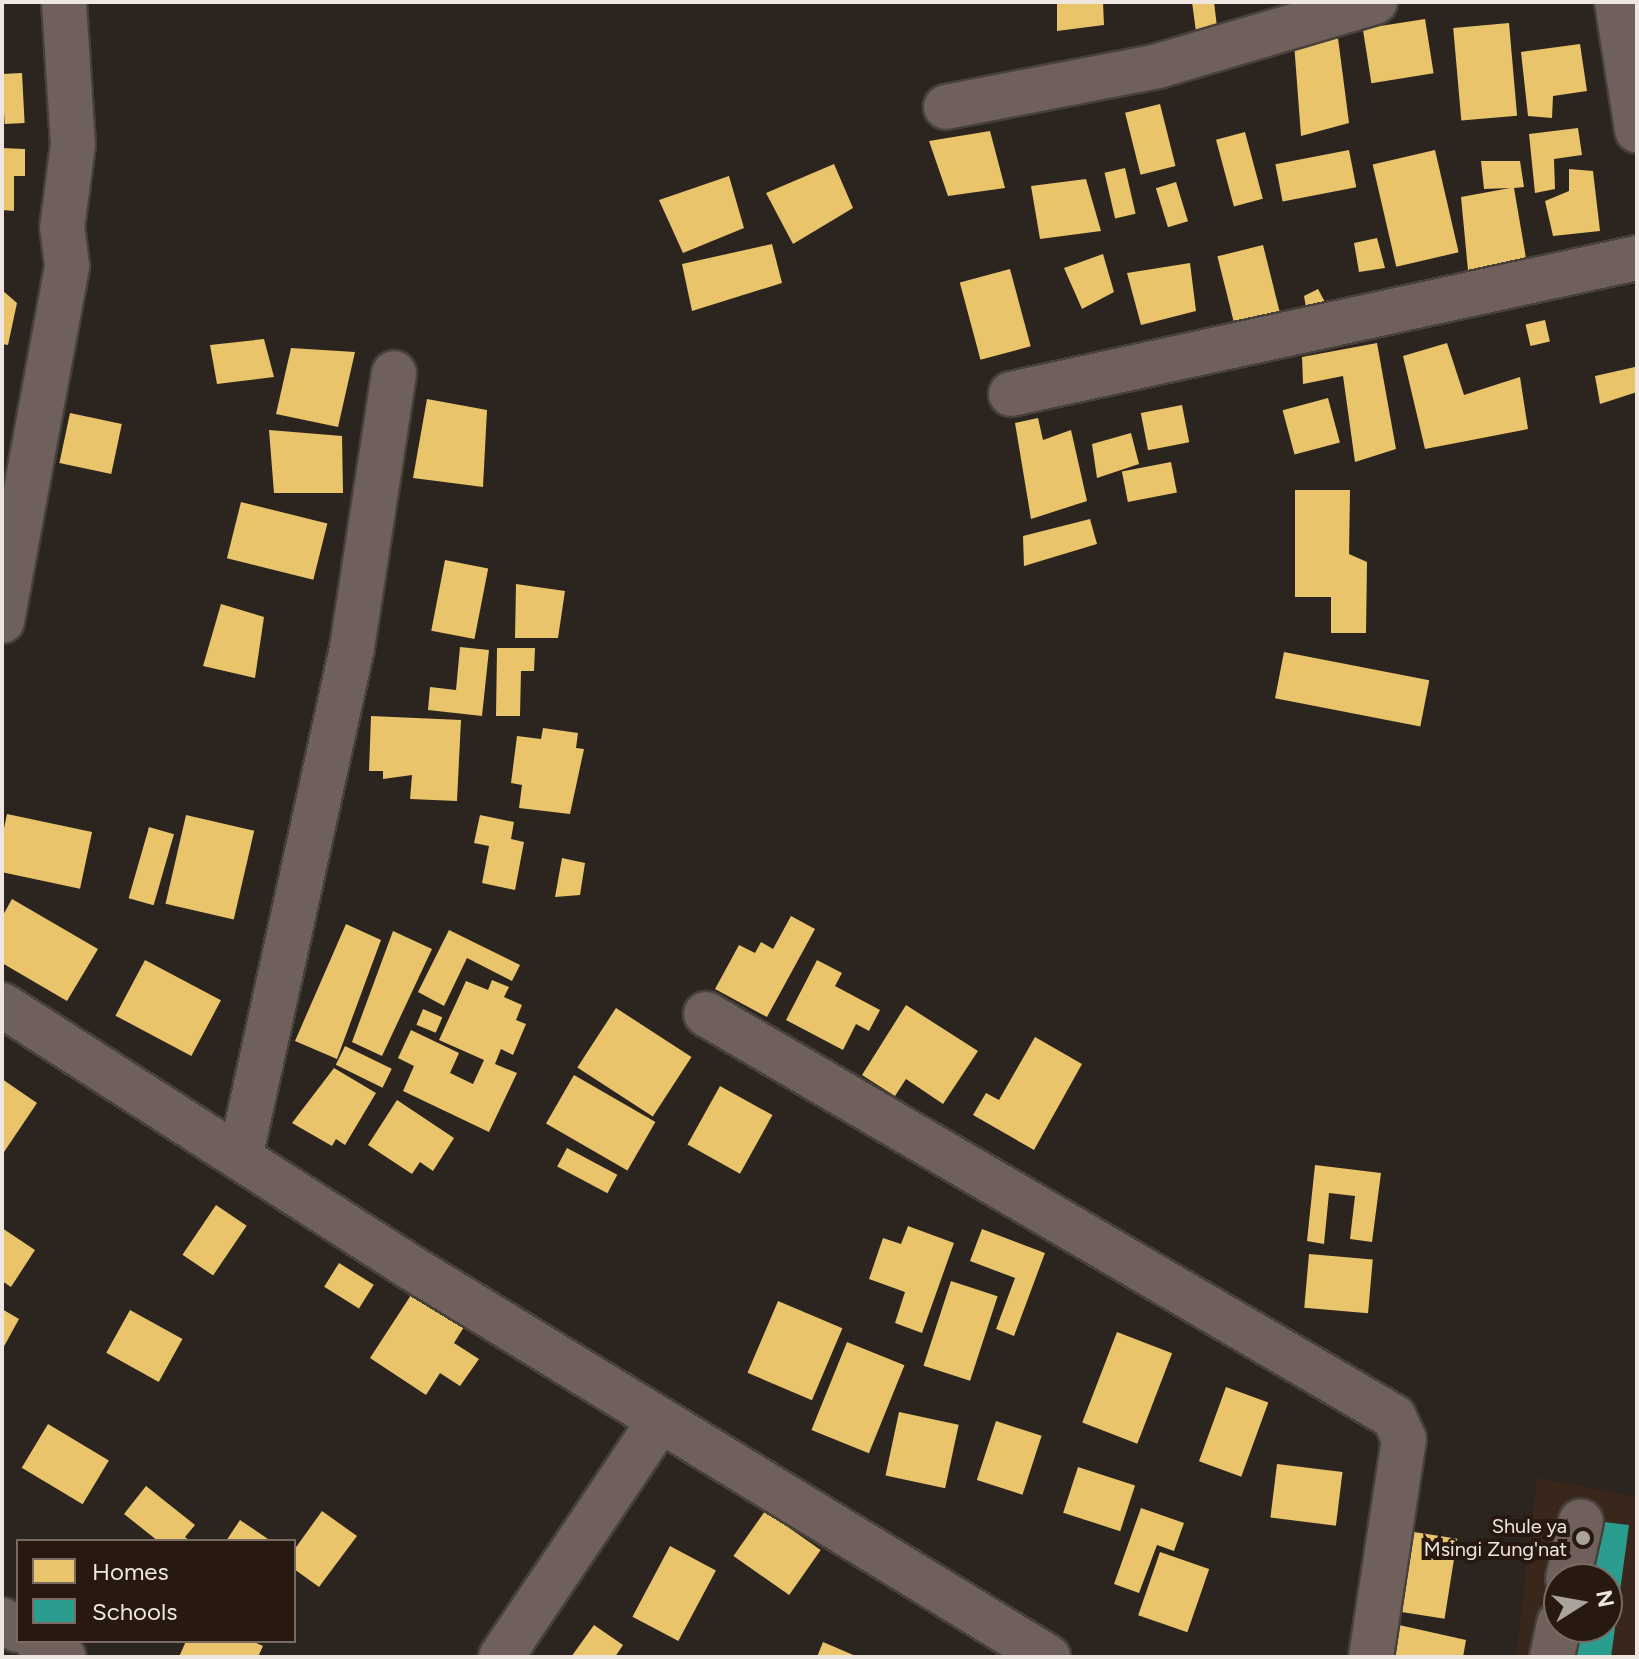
<!DOCTYPE html>
<style>
body{margin:0}
#map{position:relative;width:1639px;height:1659px;overflow:hidden;background:#2c241f;font-family:Figtree,sans-serif}
div>[style]{position:absolute}
[style*='--x']{left:calc(var(--x)*1px);top:calc(var(--y)*1px);width:calc(var(--w)*1px);rotate:calc(var(--a)*1deg)}
.built>*{inset:0;background:#3a271c}
.homes>*{inset:0;background:#e9c46a;transform-origin:0 0}
.schools>*{inset:0;background:#2a9d8f}
.roads{filter:drop-shadow(2px 0 #47403b) drop-shadow(-2px 0 #47403b) drop-shadow(0 2px #47403b) drop-shadow(0 -2px #47403b)}
.minor>*{height:44px;margin:-22px;padding:0 22px;transform-origin:22px;border-radius:22px;background:#6f605b}
.dots>*{width:22px;height:22px;translate:-50% -50%;box-sizing:border-box;border:4px solid #271910;border-radius:50%}
span{translate:-50% -50%;white-space:nowrap;text-align:center;line-height:1.15;-webkit-text-stroke:8px #271910;paint-order:stroke}
.poi-label{font-size:20px;color:#f0e6e0}
.right{translate:-100% -50%;text-align:right}
.frame{position:absolute;inset:0;border:4px solid #f0e6e0;pointer-events:none}
.legend{position:absolute;left:16px;top:1539px;width:280px;height:104px;box-sizing:border-box;background:#271910;border:2px solid #776b63;margin:0;padding:10px 14px;list-style:none;font-size:24px;color:#f0e6e0}
.legend li{display:flex;align-items:center;gap:16px;height:40px}
.legend b{width:40px;border:2px solid #776b63}
.north{position:absolute;left:1543px;top:1563px;width:80px;height:80px;box-sizing:border-box;background:#271910;border:2px solid #776b63;border-radius:50%;rotate:79deg;font-size:22px;font-weight:700;line-height:32px;text-align:center;color:#f0e6e0}
.north::after{content:'';display:block;margin:auto;width:28px;height:36px;background:#aba29c;clip-path:polygon(50% 0,100% 100%,50% 72%,0 100%)}
</style>
<div id="map">
<div class="built">
<div style="clip-path:polygon(evenodd,1537px 1478px,1637px 1497px,1637px 1657px,1516px 1657px,1537px 1478px,1559px 1579px,1607px 1579px,1607px 1627px,1559px 1627px,1559px 1579px)"></div>
</div>
<div class="homes">
<div style="clip-path:polygon(1057px 2px,1103px 2px,1104px 25px,1057px 31px)"></div>
<div style="clip-path:polygon(1192px 2px,1214px 2px,1217px 27px,1196px 32px)"></div>
<div style="left:1425px;top:19px;width:55px;height:63px;rotate:81deg"></div>
<div style="left:1509px;top:23px;width:93px;height:56px;rotate:85deg"></div>
<div style="clip-path:polygon(1338px 38px,1349px 123px,1301px 136px,1294px 43px)"></div>
<div style="clip-path:polygon(1580px 44px,1587px 91px,1553px 96px,1552px 118px,1528px 116px,1521px 52px)"></div>
<div style="left:22px;top:73px;width:50px;height:20px;rotate:87deg"></div>
<div style="left:1160px;top:104px;width:64px;height:36px;rotate:76deg"></div>
<div style="clip-path:polygon(1578px 128px,1582px 155px,1554px 159px,1555px 189px,1535px 193px,1529px 134px)"></div>
<div style="clip-path:polygon(990px 131px,1005px 188px,948px 196px,929px 141px)"></div>
<div style="left:1245px;top:132px;width:69px;height:30px;rotate:75deg"></div>
<div style="clip-path:polygon(2px 148px,25px 149px,25px 176px,14px 176px,14px 211px,2px 210px)"></div>
<div style="left:1349px;top:150px;width:38px;height:75px;rotate:79deg"></div>
<div style="left:1435px;top:150px;width:105px;height:64px;rotate:77deg"></div>
<div style="clip-path:polygon(1481px 161px,1520px 161px,1524px 187px,1514px 188px,1528px 270px,1469px 281px,1461px 197px,1510px 188px,1484px 189px)"></div>
<div style="clip-path:polygon(834px 164px,853px 208px,793px 244px,766px 193px)"></div>
<div style="left:1125px;top:168px;width:47px;height:21px;rotate:77deg"></div>
<div style="clip-path:polygon(1569px 169px,1593px 171px,1600px 231px,1553px 236px,1545px 201px,1569px 191px)"></div>
<div style="clip-path:polygon(729px 176px,744px 228px,683px 253px,659px 200px)"></div>
<div style="clip-path:polygon(1086px 179px,1101px 231px,1040px 239px,1031px 186px)"></div>
<div style="left:1176px;top:182px;width:41px;height:21px;rotate:73deg"></div>
<div style="clip-path:polygon(1377px 238px,1385px 268px,1359px 272px,1354px 243px)"></div>
<div style="clip-path:polygon(772px 244px,782px 283px,692px 311px,682px 264px)"></div>
<div style="left:1263px;top:245px;width:68px;height:47px;rotate:76deg"></div>
<div style="clip-path:polygon(1103px 254px,1114px 292px,1082px 309px,1064px 268px)"></div>
<div style="clip-path:polygon(1190px 263px,1196px 311px,1141px 325px,1127px 273px)"></div>
<div style="left:1010px;top:269px;width:80px;height:52px;rotate:75deg"></div>
<div style="clip-path:polygon(1318px 289px,1326px 304px,1307px 313px,1304px 296px)"></div>
<div style="clip-path:polygon(2px 290px,17px 303px,8px 345px,2px 344px)"></div>
<div style="left:1545px;top:320px;width:22px;height:20px;rotate:77deg"></div>
<div style="clip-path:polygon(264px 339px,274px 377px,217px 384px,210px 345px)"></div>
<div style="clip-path:polygon(1377px 343px,1396px 449px,1355px 462px,1343px 376px,1303px 384px,1302px 357px)"></div>
<div style="clip-path:polygon(1447px 343px,1464px 395px,1520px 377px,1528px 429px,1425px 449px,1403px 356px)"></div>
<div style="clip-path:polygon(291px 348px,355px 352px,338px 427px,276px 414px)"></div>
<div style="clip-path:polygon(1635px 367px,1637px 392px,1600px 404px,1595px 376px)"></div>
<div style="left:1328px;top:398px;width:46px;height:47px;rotate:75deg"></div>
<div style="clip-path:polygon(427px 399px,487px 410px,483px 487px,413px 478px)"></div>
<div style="left:1182px;top:405px;width:38px;height:42px;rotate:79deg"></div>
<div style="left:70px;top:413px;width:53px;height:51px;rotate:12deg"></div>
<div style="clip-path:polygon(1038px 418px,1043px 440px,1071px 430px,1087px 501px,1031px 519px,1015px 423px)"></div>
<div style="clip-path:polygon(269px 430px,342px 436px,343px 493px,274px 493px)"></div>
<div style="clip-path:polygon(1131px 433px,1139px 464px,1097px 478px,1092px 444px)"></div>
<div style="left:1171px;top:462px;width:31px;height:50px;rotate:79deg"></div>
<div style="clip-path:polygon(1295px 490px,1350px 490px,1349px 554px,1367px 562px,1366px 633px,1331px 633px,1331px 597px,1295px 597px)"></div>
<div style="left:241px;top:502px;width:89px;height:58px;rotate:14deg"></div>
<div style="clip-path:polygon(1090px 519px,1097px 544px,1024px 566px,1023px 536px)"></div>
<div style="left:445px;top:560px;width:44px;height:72px;rotate:11deg"></div>
<div style="clip-path:polygon(516px 584px,565px 591px,558px 638px,515px 638px)"></div>
<div style="clip-path:polygon(221px 604px,264px 617px,255px 678px,203px 666px)"></div>
<div style="clip-path:polygon(460px 647px,489px 650px,482px 716px,428px 710px,430px 687px,456px 690px)"></div>
<div style="clip-path:polygon(497px 648px,535px 648px,534px 671px,521px 671px,520px 716px,496px 716px)"></div>
<div style="left:1284px;top:652px;width:148px;height:47px;rotate:11deg"></div>
<div style="clip-path:polygon(371px 716px,461px 720px,457px 801px,410px 799px,412px 775px,383px 779px,383px 771px,369px 771px)"></div>
<div style="clip-path:polygon(543px 728px,578px 733px,576px 748px,584px 749px,570px 814px,519px 808px,522px 785px,511px 783px,517px 736px,541px 739px)"></div>
<div style="left:7px;top:814px;width:87px;height:58px;rotate:12deg"></div>
<div style="left:186px;top:815px;width:70px;height:91px;rotate:13deg"></div>
<div style="clip-path:polygon(480px 815px,514px 822px,511px 839px,524px 842px,515px 890px,482px 883px,489px 846px,474px 843px)"></div>
<div style="left:149px;top:827px;width:26px;height:74px;rotate:16deg"></div>
<div style="clip-path:polygon(562px 858px,585px 863px,580px 895px,555px 897px)"></div>
<div style="clip-path:polygon(12px 899px,98px 949px,67px 1001px,2px 963px,2px 917px)"></div>
<div style="clip-path:polygon(791px 916px,815px 929px,767px 1017px,715px 989px,739px 945px,755px 953px,761px 942px,773px 949px)"></div>
<div style="clip-path:polygon(346px 924px,381px 940px,337px 1059px,295px 1041px)"></div>
<div style="clip-path:polygon(449px 930px,520px 965px,512px 981px,467px 958px,444px 1006px,418px 992px)"></div>
<div style="clip-path:polygon(393px 931px,432px 949px,382px 1056px,352px 1042px)"></div>
<div style="left:145px;top:960px;width:86px;height:63px;rotate:28deg"></div>
<div style="clip-path:polygon(817px 960px,842px 973px,835px 986px,880px 1010px,869px 1031px,856px 1024px,843px 1050px,786px 1020px)"></div>
<div style="clip-path:polygon(492px 980px,509px 987px,504px 997px,522px 1005px,516px 1020px,526px 1024px,513px 1055px,501px 1049px,495px 1064px,517px 1073px,489px 1132px,403px 1091px,414px 1066px,398px 1058px,411px 1030px,459px 1053px,450px 1073px,473px 1084px,484px 1060px,439px 1040px,466px 981px,488px 990px)"></div>
<div style="clip-path:polygon(906px 1005px,978px 1051px,943px 1104px,906px 1079px,895px 1096px,862px 1075px)"></div>
<div style="left:616px;top:1008px;width:90px;height:71px;rotate:33deg"></div>
<div style="left:423px;top:1009px;width:21px;height:17px;rotate:23deg"></div>
<div style="clip-path:polygon(1035px 1037px,1082px 1064px,1034px 1150px,973px 1115px,986px 1093px,999px 1100px)"></div>
<div style="left:345px;top:1046px;width:52px;height:21px;rotate:26deg"></div>
<div style="clip-path:polygon(334px 1068px,376px 1093px,345px 1145px,336px 1139px,332px 1146px,292px 1123px)"></div>
<div style="left:574px;top:1075px;width:94px;height:56px;rotate:30deg"></div>
<div style="clip-path:polygon(2px 1079px,37px 1103px,2px 1155px)"></div>
<div style="left:720px;top:1086px;width:60px;height:67px;rotate:29deg"></div>
<div style="clip-path:polygon(397px 1100px,454px 1138px,433px 1171px,420px 1162px,412px 1174px,368px 1145px)"></div>
<div style="left:567px;top:1148px;width:57px;height:21px;rotate:28deg"></div>
<div style="clip-path:polygon(1315px 1165px,1381px 1173px,1372px 1242px,1350px 1239px,1355px 1196px,1329px 1193px,1324px 1244px,1307px 1241px)"></div>
<div style="left:216px;top:1205px;width:37px;height:60px;rotate:34deg"></div>
<div style="clip-path:polygon(908px 1226px,954px 1243px,922px 1333px,895px 1323px,905px 1292px,869px 1279px,883px 1238px,901px 1244px)"></div>
<div style="clip-path:polygon(2px 1228px,35px 1250px,11px 1287px,2px 1281px)"></div>
<div style="clip-path:polygon(982px 1229px,1045px 1253px,1014px 1336px,996px 1329px,1015px 1278px,970px 1261px)"></div>
<div style="left:1309px;top:1254px;width:64px;height:54px;rotate:5deg"></div>
<div style="left:339px;top:1263px;width:41px;height:28px;rotate:32deg"></div>
<div style="left:951px;top:1281px;width:49px;height:89px;rotate:18deg"></div>
<div style="clip-path:polygon(413px 1292px,464px 1327px,454px 1343px,479px 1359px,460px 1386px,440px 1373px,426px 1395px,370px 1358px)"></div>
<div style="left:778px;top:1301px;width:70px;height:78px;rotate:23deg"></div>
<div style="clip-path:polygon(2px 1309px,19px 1319px,2px 1350px)"></div>
<div style="left:130px;top:1310px;width:60px;height:49px;rotate:29deg"></div>
<div style="left:1117px;top:1332px;width:59px;height:97px;rotate:21deg"></div>
<div style="left:847px;top:1342px;width:62px;height:95px;rotate:22deg"></div>
<div style="left:1226px;top:1387px;width:45px;height:79px;rotate:20deg"></div>
<div style="left:899px;top:1412px;width:61px;height:65px;rotate:12deg"></div>
<div style="left:996px;top:1421px;width:48px;height:62px;rotate:18deg"></div>
<div style="left:48px;top:1424px;width:71px;height:51px;rotate:31deg"></div>
<div style="left:1277px;top:1464px;width:66px;height:54px;rotate:7deg"></div>
<div style="left:1078px;top:1467px;width:60px;height:48px;rotate:18deg"></div>
<div style="clip-path:polygon(146px 1486px,195px 1525px,185px 1537px,190px 1541px,158px 1541px,124px 1514px)"></div>
<div style="clip-path:polygon(1141px 1508px,1184px 1523px,1174px 1551px,1157px 1545px,1139px 1593px,1114px 1584px)"></div>
<div style="clip-path:polygon(322px 1511px,357px 1536px,319px 1587px,294px 1569px,294px 1550px)"></div>
<div style="left:765px;top:1511px;width:68px;height:55px;rotate:35deg"></div>
<div style="clip-path:polygon(240px 1520px,271px 1541px,226px 1541px)"></div>
<div style="left:1395px;top:1529px;width:63px;height:81px;rotate:9deg"></div>
<div style="left:670px;top:1546px;width:52px;height:80px;rotate:28deg"></div>
<div style="left:1160px;top:1552px;width:52px;height:67px;rotate:19deg"></div>
<div style="clip-path:polygon(594px 1625px,623px 1645px,615px 1657px,571px 1657px)"></div>
<div style="clip-path:polygon(1399px 1625px,1466px 1640px,1463px 1657px,1392px 1657px)"></div>
<div style="clip-path:polygon(186px 1641px,252px 1641px,263px 1646px,258px 1657px,179px 1657px)"></div>
<div style="clip-path:polygon(823px 1642px,858px 1657px,817px 1657px)"></div>
</div>
<div class="schools">
<div style="clip-path:polygon(1587px 1520px,1629px 1525px,1611px 1657px,1569px 1657px,1573px 1627px,1607px 1627px,1607px 1579px,1579px 1579px)"></div>
</div>
<div class="roads">
<div class="minor">
<div style="--x:1617;--y:2;--w:130;--a:81.1"></div>
<div style="--x:946;--y:107;--w:216;--a:-10.9"></div>
<div style="--x:1158;--y:66;--w:226;--a:-16.4"></div>
<div style="--x:1011;--y:394;--w:641;--a:-12.26"></div>
<div style="--x:2;--y:621;--w:361;--a:-79.6"></div>
<div style="--x:67;--y:266;--w:38;--a:-97"></div>
<div style="--x:62;--y:228;--w:84;--a:-82.5"></div>
<div style="--x:73;--y:145;--w:143;--a:-93.6"></div>
<div style="--x:2;--y:1005;--w:485;--a:32.7"></div>
<div style="--x:410;--y:1267;--w:748;--a:31.44"></div>
<div style="--x:706;--y:1014;--w:797;--a:30.36"></div>
<div style="--x:1394;--y:1417;--w:24;--a:66"></div>
<div style="--x:1404;--y:1439;--w:220;--a:98.6"></div>
<div style="--x:240;--y:1158;--w:522;--a:-77.61"></div>
<div style="--x:352;--y:648;--w:278;--a:-81.3"></div>
<div style="--x:1568;--y:1579;--w:59;--a:-77.4"></div>
<div style="--x:2;--y:1620;--w:19;--a:32"></div>
<div style="--x:37;--y:1641;--w:31;--a:31"></div>
<div style="--x:501;--y:1657;--w:285;--a:-56.1"></div>
<div style="--x:1552;--y:1657;--w:35;--a:-78"></div>
</div>
</div>
<div class="dots">
<div style="left:1583px;top:1538px;background:#aba29c"></div>
</div>
<div class="poi-label">
<span class="right" style="left:1567px;top:1538px">Shule ya<br>Msingi Zung'nat</span>
</div>
<div class="frame"></div>
<ul class="legend">
<li><b style="height:22px;background:#e9c46a"></b>Homes</li>
<li><b style="height:22px;background:#2a9d8f"></b>Schools</li>
</ul>
<div class="north">N</div>
</div>
